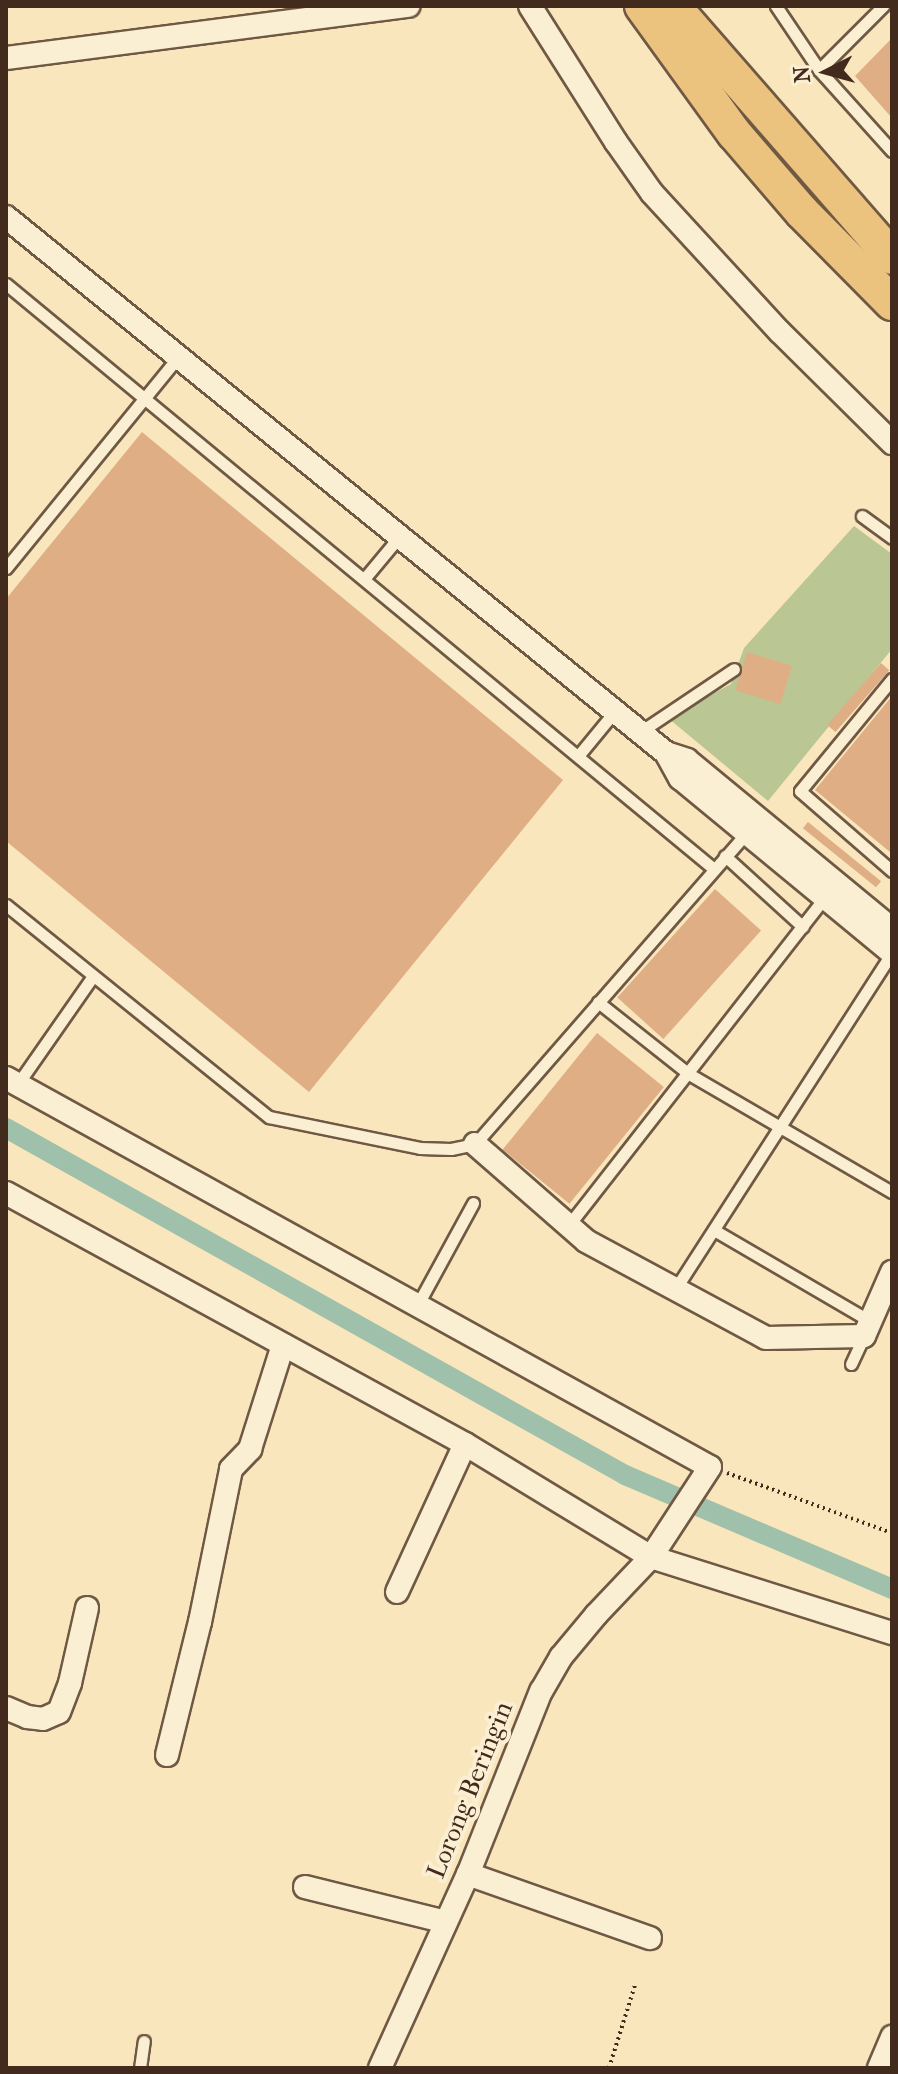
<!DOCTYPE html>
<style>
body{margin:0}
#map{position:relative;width:898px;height:2074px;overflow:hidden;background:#f9e6bc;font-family:"IM FELL French Canon",serif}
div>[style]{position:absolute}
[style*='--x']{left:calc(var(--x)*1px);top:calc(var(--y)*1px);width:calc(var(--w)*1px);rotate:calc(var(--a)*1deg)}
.green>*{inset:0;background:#bac693}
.canal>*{height:20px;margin:-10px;padding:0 10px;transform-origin:10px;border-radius:10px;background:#9fc0aa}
.building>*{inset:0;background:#e0ae85;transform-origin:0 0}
.path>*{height:4px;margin-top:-2px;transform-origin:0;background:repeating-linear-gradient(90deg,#422a1c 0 2px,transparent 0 6px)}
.roads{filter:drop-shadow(2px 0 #705944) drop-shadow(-2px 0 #705944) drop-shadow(0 2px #705944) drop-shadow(0 -2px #705944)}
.lane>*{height:11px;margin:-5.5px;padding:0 5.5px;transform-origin:5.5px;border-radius:5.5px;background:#fbefd3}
.street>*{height:22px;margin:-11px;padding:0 11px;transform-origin:11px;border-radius:11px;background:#fbefd3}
.primary>*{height:34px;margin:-17px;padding:0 17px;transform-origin:17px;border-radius:17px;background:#ecc37e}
span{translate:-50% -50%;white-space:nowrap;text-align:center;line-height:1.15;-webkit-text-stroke:8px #fbefd3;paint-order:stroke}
.street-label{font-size:26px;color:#422a1c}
.frame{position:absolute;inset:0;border:8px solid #422a1c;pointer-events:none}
.north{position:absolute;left:786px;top:32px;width:80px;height:80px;-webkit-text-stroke:6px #fbefd3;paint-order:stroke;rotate:264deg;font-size:22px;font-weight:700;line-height:32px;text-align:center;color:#422a1c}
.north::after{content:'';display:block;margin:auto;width:28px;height:36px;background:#422a1c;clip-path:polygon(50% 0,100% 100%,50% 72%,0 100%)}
</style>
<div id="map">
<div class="green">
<div style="clip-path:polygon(854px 526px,892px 554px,892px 649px,768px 801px,668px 718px,731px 684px,744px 648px)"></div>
</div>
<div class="canal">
<div style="--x:6;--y:1128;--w:710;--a:29.27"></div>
<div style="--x:625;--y:1475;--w:290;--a:23.1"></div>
</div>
<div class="building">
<div style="clip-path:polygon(892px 38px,892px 118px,855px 76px)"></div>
<div style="clip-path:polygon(142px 432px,563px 780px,309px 1092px,6px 841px,6px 599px)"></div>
<div style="left:747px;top:652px;width:47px;height:40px;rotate:17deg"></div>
<div style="left:881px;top:663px;width:11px;height:82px;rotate:41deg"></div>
<div style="clip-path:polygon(892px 696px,892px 849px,890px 852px,815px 790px)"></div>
<div style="left:808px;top:822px;width:94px;height:8px;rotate:39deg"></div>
<div style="left:715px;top:889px;width:62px;height:146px;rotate:42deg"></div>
<div style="left:597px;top:1033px;width:86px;height:150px;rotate:39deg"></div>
</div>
<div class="path">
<div style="--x:727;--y:1473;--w:176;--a:20"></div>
<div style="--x:609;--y:2068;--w:87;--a:-72.6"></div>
</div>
<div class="roads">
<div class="lane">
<div style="--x:776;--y:6;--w:77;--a:56.1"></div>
<div style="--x:819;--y:70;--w:109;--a:48"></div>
<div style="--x:819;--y:70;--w:91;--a:-45"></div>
<div style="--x:6;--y:284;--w:918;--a:39.57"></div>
<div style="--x:862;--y:516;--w:37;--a:36"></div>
<div style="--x:6;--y:568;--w:271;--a:-50.8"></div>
<div style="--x:364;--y:579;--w:55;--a:-50.2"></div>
<div style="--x:892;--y:679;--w:145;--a:129.4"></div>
<div style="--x:800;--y:791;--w:122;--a:41"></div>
<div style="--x:640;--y:732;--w:113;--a:-33.8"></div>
<div style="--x:578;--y:756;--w:58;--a:-50.6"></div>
<div style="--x:725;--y:856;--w:105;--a:42.3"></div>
<div style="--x:6;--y:905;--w:338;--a:38.9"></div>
<div style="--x:269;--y:1117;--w:154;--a:11.6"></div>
<div style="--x:420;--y:1148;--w:31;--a:2"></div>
<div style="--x:451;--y:1149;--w:25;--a:-12"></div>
<div style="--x:475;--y:1144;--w:413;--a:-48.9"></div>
<div style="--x:598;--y:1002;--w:116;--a:38.4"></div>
<div style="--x:689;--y:1074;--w:235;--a:30.2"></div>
<div style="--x:17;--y:1085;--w:133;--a:-55.1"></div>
<div style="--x:568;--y:1226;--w:416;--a:-52"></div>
<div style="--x:714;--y:1230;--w:181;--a:30.3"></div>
<div style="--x:674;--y:1291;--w:402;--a:-57.2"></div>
<div style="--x:418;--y:1304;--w:115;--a:-61.4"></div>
<div style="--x:851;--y:1364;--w:31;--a:-65"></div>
<div style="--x:140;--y:2068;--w:27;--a:-82"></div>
</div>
<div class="street">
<div style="--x:530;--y:6;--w:161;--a:57.7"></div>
<div style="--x:616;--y:142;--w:62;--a:54.8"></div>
<div style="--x:652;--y:193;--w:189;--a:47.4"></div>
<div style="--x:780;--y:332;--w:158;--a:44.7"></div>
<div style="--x:6;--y:58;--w:406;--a:-7.4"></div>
<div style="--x:6;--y:217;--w:850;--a:39.08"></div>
<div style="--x:666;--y:753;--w:22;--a:18"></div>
<div style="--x:687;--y:760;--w:266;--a:39.5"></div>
<div style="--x:666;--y:753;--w:29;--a:61"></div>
<div style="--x:680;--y:778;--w:275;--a:39.5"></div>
<div style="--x:6;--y:1078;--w:804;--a:28.92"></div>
<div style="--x:710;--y:1467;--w:108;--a:123.2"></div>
<div style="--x:651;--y:1557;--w:80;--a:133.5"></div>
<div style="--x:596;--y:1615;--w:55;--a:129.8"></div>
<div style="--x:561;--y:1657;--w:39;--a:120"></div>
<div style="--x:541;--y:1691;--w:197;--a:111.7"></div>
<div style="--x:468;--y:1874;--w:213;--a:114.4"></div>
<div style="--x:475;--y:1144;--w:147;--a:41.1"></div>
<div style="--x:586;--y:1241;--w:204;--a:28.3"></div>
<div style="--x:766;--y:1338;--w:98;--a:-1.2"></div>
<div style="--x:864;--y:1336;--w:70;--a:-66.4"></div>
<div style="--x:6;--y:1193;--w:523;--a:28.67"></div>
<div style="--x:465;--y:1444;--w:218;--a:31.3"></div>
<div style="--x:651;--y:1557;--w:253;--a:17.5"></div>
<div style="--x:397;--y:1592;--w:163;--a:-65.3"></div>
<div style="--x:6;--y:1708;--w:23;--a:23"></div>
<div style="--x:27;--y:1717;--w:16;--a:7"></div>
<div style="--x:43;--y:1719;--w:17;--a:-24"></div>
<div style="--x:59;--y:1712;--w:31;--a:-69"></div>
<div style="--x:70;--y:1683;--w:77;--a:-77.2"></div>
<div style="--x:167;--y:1755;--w:137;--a:-76.1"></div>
<div style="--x:200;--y:1622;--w:156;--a:-78.5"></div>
<div style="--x:231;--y:1469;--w:28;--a:-46"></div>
<div style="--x:250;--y:1449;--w:109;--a:-72.4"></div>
<div style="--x:468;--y:1874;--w:193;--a:19.4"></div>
<div style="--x:305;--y:1887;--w:145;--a:13.9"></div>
<div style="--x:879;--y:2068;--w:34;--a:-67"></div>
</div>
<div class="primary">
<div style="--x:642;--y:6;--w:157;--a:54.1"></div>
<div style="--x:734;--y:133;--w:104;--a:49.3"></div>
<div style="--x:802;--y:212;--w:128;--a:45.3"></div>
<div style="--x:673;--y:6;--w:333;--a:48.9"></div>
</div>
</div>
<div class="street-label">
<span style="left:470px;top:1790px;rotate:-68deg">Lorong Beringin</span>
</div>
<div class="frame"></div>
<div class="north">N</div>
</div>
